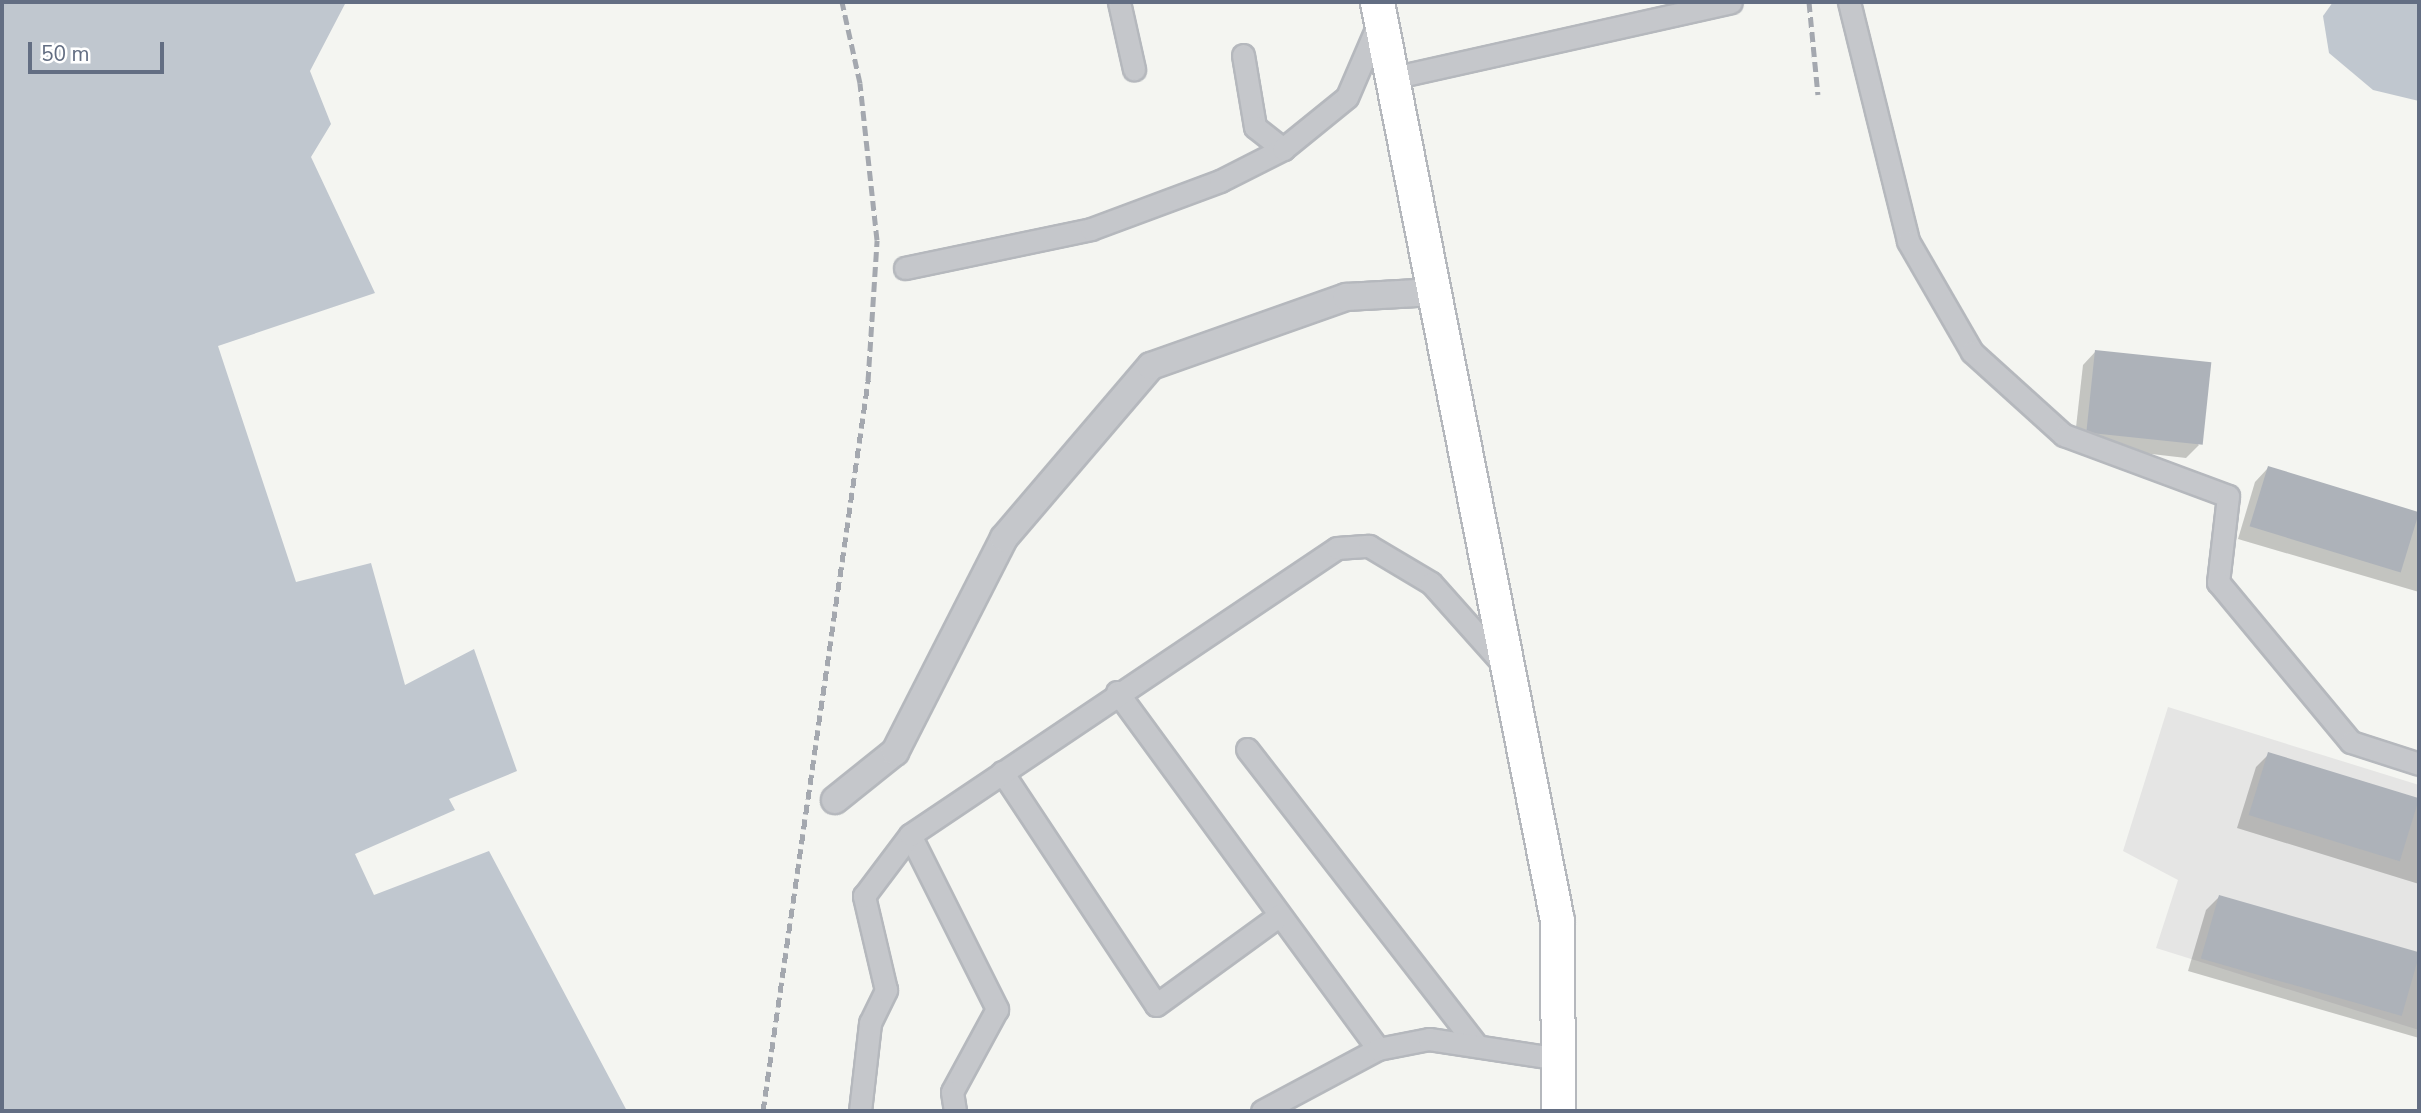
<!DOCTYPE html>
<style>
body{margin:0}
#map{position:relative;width:2421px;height:1113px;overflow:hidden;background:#f4f5f1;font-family:"Nunito Sans",sans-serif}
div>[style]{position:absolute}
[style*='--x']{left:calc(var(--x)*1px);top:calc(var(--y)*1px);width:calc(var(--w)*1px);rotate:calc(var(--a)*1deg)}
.built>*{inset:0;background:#e5e5e4}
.water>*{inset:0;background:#c0c7cf}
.shadow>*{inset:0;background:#0003}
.building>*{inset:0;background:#adb2b9;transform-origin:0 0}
.roads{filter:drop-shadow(2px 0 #b5b8bd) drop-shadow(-2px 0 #b5b8bd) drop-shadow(0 2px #b5b8bd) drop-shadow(0 -2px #b5b8bd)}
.minor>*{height:21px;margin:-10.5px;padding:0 10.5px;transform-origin:10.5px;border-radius:10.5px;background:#c5c7cb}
.tertiary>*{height:26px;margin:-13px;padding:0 13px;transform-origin:13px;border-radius:13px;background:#c5c7cb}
.primary>*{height:33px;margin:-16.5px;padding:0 16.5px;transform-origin:16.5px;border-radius:16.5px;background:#fff}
.rail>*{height:5px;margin-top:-2.5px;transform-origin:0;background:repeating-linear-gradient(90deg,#a4a8af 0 10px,transparent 0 15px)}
span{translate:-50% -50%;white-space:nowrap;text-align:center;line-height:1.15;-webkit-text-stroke:7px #fff;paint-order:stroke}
.frame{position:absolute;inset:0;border:4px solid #636e83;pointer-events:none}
.scale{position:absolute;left:28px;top:42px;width:136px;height:32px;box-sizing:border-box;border:4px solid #636e83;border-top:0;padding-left:9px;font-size:21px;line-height:24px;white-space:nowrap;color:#636e83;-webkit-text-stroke:5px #fff;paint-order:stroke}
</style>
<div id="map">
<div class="built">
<div style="clip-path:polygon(2168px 707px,2419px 785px,2419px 1030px,2156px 948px,2178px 880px,2123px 851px)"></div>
</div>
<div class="water">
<div style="clip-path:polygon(2px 2px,346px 2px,310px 71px,331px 124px,311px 157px,375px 293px,218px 346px,296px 582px,371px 563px,405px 685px,474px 649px,517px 771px,449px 799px,455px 810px,355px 854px,374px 895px,489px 851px,627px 1111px,2px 1111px)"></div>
<div style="clip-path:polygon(2333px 2px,2419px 2px,2419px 101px,2373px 90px,2329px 53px,2323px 16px)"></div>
</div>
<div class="shadow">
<div style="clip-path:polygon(2096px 351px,2199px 445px,2186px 458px,2074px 445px,2083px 365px)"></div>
<div style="clip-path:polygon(2268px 468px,2419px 513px,2419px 592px,2238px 539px,2255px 482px)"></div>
<div style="clip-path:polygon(2269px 754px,2419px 799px,2419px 884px,2237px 828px,2256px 767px)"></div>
<div style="clip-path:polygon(2219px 897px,2419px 955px,2419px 1038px,2188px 971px,2206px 910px)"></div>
</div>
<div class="building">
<div style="left:2095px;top:350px;width:117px;height:83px;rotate:6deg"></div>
<div style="left:2268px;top:466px;width:158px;height:63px;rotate:17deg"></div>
<div style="left:2268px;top:752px;width:158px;height:66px;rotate:17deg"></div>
<div style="left:2219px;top:895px;width:209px;height:66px;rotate:16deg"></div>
</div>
<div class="roads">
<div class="minor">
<div style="--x:1119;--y:2;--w:69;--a:77.4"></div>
<div style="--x:1849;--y:2;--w:246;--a:76.1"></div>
<div style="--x:1908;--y:241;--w:128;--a:60"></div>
<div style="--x:1972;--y:352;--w:124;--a:42.1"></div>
<div style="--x:2064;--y:435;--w:175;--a:20.4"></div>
<div style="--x:2228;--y:496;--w:87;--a:96.6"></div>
<div style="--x:2218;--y:582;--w:208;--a:50.3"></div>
<div style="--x:2351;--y:742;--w:71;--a:17.9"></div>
<div style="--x:1243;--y:55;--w:73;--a:80.5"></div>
<div style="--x:1255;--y:127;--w:36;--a:38"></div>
<div style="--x:1392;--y:78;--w:347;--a:-12.6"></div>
<div style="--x:905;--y:268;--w:190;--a:-11.8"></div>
<div style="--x:1091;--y:229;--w:138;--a:-20.4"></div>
<div style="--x:1220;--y:181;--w:71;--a:-26.9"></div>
<div style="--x:1283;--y:149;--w:82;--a:-39.1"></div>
<div style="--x:1347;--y:97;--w:84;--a:-66.8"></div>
<div style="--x:1117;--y:692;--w:442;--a:53.8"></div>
<div style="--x:1247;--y:749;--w:376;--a:52.2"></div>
<div style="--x:1002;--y:772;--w:279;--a:56.5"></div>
<div style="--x:1156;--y:1005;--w:153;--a:-36"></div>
<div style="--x:910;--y:835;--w:195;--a:63.4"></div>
<div style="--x:997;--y:1009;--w:94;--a:118.5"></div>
<div style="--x:952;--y:1092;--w:19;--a:81"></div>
<div style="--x:860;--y:1111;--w:89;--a:-83.5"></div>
<div style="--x:870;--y:1023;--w:37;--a:-64"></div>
<div style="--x:886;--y:990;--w:97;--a:-103.2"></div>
<div style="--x:864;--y:896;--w:76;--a:-53"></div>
<div style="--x:910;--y:835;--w:514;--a:-33.91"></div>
<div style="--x:1337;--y:548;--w:32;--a:-4"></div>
<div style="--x:1369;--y:546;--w:72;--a:30.8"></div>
<div style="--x:1431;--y:583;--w:111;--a:48.3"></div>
<div style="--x:1262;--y:1111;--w:132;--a:-28.1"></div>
<div style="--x:1378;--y:1049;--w:52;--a:-11.1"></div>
<div style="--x:1429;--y:1039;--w:133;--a:8.7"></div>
</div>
<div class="tertiary">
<div style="--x:835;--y:800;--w:77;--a:-38.7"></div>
<div style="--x:895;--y:752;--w:240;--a:-63"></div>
<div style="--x:1004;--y:538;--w:226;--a:-49.5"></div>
<div style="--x:1151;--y:366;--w:207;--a:-19.5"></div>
<div style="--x:1346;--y:297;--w:89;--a:-3.2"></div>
</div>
<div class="primary">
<div style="--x:1377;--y:2;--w:935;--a:78.91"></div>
<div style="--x:1557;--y:920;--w:191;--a:89.7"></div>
</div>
</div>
<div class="rail">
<div style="--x:1809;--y:2;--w:93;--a:84.5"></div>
<div style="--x:763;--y:1111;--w:738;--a:-81.81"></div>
<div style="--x:868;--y:381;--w:141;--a:-86.3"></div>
<div style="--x:877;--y:240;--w:158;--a:-96.2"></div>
<div style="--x:860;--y:83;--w:83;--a:-102.5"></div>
</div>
<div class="frame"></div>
<div class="scale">50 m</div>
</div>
